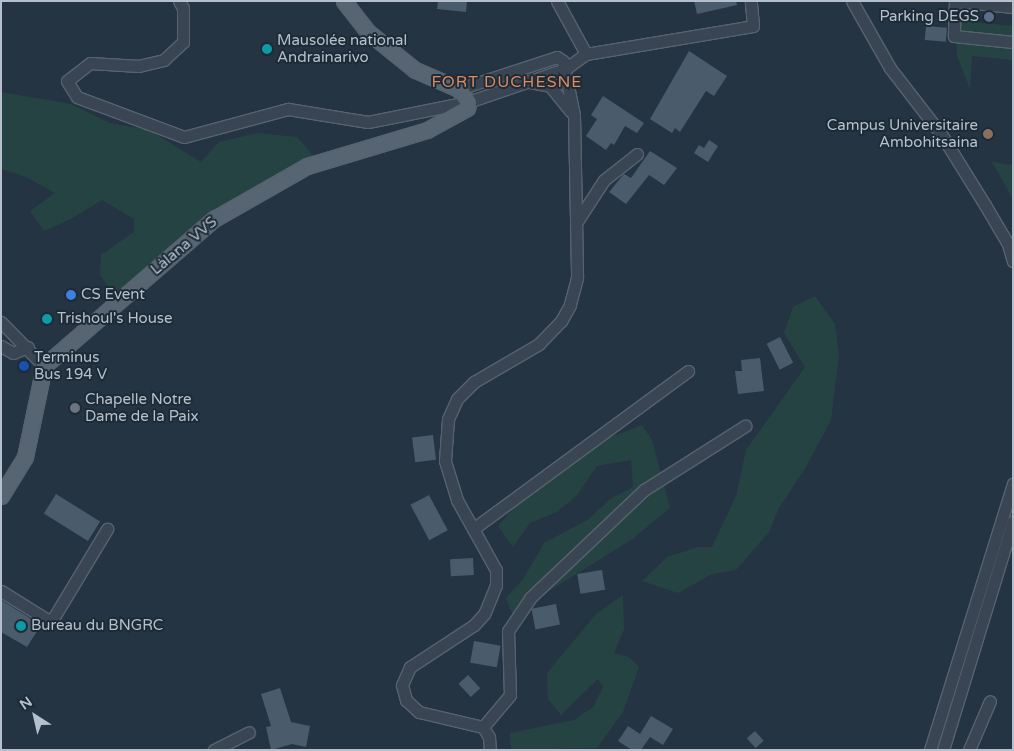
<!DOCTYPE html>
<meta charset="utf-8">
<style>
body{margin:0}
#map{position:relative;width:1014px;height:751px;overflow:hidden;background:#243442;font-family:"Varela Round",sans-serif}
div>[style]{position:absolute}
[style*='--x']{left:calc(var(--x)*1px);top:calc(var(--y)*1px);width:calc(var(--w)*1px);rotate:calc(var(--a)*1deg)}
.green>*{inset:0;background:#264343}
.building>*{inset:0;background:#4a5b6b;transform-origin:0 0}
.roads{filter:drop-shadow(1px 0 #56636f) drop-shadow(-1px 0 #56636f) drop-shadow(0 1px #56636f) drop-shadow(0 -1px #56636f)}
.minor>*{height:11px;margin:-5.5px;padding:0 5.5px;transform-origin:5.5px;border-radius:5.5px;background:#394552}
.major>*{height:15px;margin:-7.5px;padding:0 7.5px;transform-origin:7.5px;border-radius:7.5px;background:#576572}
.dots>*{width:14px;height:14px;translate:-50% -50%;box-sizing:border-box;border:2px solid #1d2b37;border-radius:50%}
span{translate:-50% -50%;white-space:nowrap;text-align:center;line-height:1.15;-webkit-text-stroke:4px #1d2b37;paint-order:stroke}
.poi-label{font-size:15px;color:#b5c0cc}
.right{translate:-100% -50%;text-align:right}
.left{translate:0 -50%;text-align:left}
.street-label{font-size:15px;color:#b5c0cc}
.neighbourhood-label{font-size:16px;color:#dc8a60;letter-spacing:1px}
.frame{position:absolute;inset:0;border:2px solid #b5c0cc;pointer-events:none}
.north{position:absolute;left:10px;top:691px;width:50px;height:50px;-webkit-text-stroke:4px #1d2b37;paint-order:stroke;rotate:325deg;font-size:14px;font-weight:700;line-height:20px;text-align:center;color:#b5c0cc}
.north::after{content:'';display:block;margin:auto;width:18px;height:22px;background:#b5c0cc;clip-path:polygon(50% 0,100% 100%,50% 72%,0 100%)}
</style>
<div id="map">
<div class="green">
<div style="clip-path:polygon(961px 8px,966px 8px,964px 21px,1013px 26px,1013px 36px,961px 31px,958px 29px,958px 11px)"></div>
<div style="clip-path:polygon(957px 43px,1013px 49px,1013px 60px,972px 56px,970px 89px,957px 56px)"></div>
<div style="clip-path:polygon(1px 92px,71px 104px,110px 123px,149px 130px,201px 162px,219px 142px,257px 133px,297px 137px,314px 157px,116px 298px,100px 275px,101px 255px,134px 232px,134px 219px,102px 200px,71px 219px,44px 231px,30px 211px,55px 193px,26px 177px,1px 169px)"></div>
<div style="clip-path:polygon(993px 162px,1013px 165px,1013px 199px,992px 162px)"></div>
<div style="clip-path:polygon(815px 296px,835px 324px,839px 355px,831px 420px,806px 467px,779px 508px,769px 532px,736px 570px,712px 574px,678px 593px,642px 581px,667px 557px,698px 547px,712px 547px,736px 496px,746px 450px,805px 367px,784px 333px,793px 307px)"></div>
<div style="clip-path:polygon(642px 425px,652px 440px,670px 508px,631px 540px,512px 614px,506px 598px,523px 579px,544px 543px,589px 519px,610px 499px,633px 487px,631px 460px,597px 466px,577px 495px,557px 512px,530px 523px,513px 547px,498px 526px,528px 492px,566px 468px,595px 443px)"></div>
<div style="clip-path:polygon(623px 595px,624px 629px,614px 653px,629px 657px,639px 667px,623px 712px,597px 748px,511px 750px,510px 733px,574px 720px,593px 707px,603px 687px,598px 679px,561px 715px,548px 699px,547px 673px,596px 614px)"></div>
</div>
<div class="building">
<div style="clip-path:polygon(438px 1px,467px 1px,466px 12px,437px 9px)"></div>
<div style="clip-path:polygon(694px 1px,736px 1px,737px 5px,697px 14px)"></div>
<div style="left:926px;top:26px;width:21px;height:14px;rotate:5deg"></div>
<div style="clip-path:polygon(689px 51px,727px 76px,714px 96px,706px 91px,680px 132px,675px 128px,672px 133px,650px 119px)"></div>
<div style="clip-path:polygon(603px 96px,644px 123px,637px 133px,625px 126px,614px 145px,611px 143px,606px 150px,586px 136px,597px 119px,591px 115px)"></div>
<div style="clip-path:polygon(709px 140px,718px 146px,708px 162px,694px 153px,699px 145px,704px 148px)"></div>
<div style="clip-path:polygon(650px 151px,677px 168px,664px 185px,649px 175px,626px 204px,609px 192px,624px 174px,631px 178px)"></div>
<div style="left:780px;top:337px;width:29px;height:15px;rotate:63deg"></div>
<div style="clip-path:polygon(760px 358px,764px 391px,738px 394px,735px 371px,742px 371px,741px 360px)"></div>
<div style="left:433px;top:435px;width:25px;height:21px;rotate:83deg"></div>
<div style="left:56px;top:494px;width:52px;height:23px;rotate:32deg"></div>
<div style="left:429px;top:495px;width:40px;height:21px;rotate:62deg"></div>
<div style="left:473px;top:558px;width:17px;height:23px;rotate:87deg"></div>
<div style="left:602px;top:570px;width:20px;height:25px;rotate:81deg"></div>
<div style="clip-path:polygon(1px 600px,41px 625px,27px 647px,1px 632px)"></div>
<div style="left:556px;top:604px;width:21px;height:25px;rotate:79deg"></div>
<div style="left:474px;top:641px;width:27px;height:22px;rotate:10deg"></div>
<div style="left:468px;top:675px;width:18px;height:13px;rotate:47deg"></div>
<div style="clip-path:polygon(280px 688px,291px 722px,310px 726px,306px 747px,292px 744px,271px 750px,266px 727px,271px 726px,261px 694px)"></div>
<div style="clip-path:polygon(651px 716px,673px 729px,663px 745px,650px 737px,641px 750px,632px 750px,618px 741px,628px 726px,640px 734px)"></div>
<div style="left:755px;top:731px;width:13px;height:11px;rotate:48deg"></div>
</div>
<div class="roads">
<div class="minor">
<div style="--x:179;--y:1;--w:8;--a:60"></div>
<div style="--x:183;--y:8;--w:34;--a:90"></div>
<div style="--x:183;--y:42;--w:26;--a:137"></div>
<div style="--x:164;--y:60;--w:26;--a:167"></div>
<div style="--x:139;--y:66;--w:49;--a:-176.5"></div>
<div style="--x:90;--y:63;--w:29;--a:142"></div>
<div style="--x:67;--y:81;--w:19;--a:58"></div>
<div style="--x:77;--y:97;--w:114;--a:20.5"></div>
<div style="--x:184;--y:137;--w:108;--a:-15.1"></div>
<div style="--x:288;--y:109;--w:81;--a:9.2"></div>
<div style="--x:368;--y:122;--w:102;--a:-11.3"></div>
<div style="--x:468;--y:102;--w:102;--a:-18.8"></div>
<div style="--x:565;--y:69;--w:26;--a:-36"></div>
<div style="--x:586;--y:54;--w:169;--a:-9.5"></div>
<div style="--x:753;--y:26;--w:25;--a:-95"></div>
<div style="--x:557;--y:1;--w:60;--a:61.3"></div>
<div style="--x:852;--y:1;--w:77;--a:60.4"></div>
<div style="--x:890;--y:68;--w:83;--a:52.3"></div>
<div style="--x:941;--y:134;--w:84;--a:58.2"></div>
<div style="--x:985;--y:205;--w:45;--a:59.5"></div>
<div style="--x:1008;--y:244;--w:18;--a:74"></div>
<div style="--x:955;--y:1;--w:35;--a:92"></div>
<div style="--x:954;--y:36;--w:59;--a:5.8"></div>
<div style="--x:955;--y:1;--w:58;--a:5.9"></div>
<div style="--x:530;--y:82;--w:20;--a:11"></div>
<div style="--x:550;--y:86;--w:33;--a:51"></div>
<div style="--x:459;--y:89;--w:103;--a:-18.1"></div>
<div style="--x:557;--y:57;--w:7;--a:34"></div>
<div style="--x:563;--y:61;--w:55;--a:78.5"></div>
<div style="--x:574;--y:115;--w:163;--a:88.9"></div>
<div style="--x:577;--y:278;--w:28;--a:105"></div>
<div style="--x:570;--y:305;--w:18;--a:119"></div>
<div style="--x:561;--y:321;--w:32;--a:134"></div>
<div style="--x:539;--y:344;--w:75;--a:149.7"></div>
<div style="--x:474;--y:382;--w:24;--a:135"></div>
<div style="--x:457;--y:399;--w:22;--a:114"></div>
<div style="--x:448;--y:419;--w:42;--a:94.1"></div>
<div style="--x:445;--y:461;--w:41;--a:72.9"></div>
<div style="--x:457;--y:500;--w:80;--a:60.9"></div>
<div style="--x:496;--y:570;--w:15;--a:90"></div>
<div style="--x:496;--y:585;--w:31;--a:112"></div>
<div style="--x:484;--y:614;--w:15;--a:132"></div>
<div style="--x:474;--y:625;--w:77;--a:146.7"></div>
<div style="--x:410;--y:667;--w:20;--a:114"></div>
<div style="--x:402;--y:685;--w:16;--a:75"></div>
<div style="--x:406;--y:700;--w:18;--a:43"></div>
<div style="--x:419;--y:712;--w:66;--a:13.2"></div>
<div style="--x:483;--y:727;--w:12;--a:59"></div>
<div style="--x:489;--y:737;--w:13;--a:86"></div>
<div style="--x:576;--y:223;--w:51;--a:-56.9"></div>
<div style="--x:604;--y:180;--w:42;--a:-38.2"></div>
<div style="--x:1;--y:322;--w:62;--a:45.7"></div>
<div style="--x:1;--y:346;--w:14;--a:30"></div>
<div style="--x:13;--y:353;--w:16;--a:-22"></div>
<div style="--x:473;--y:529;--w:267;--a:-36.3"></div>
<div style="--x:1;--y:591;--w:59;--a:31.8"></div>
<div style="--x:51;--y:622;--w:109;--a:-58.9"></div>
<div style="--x:483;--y:727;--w:42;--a:-49.8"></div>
<div style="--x:510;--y:695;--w:64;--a:-91.8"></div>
<div style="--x:508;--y:631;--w:40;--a:-56"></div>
<div style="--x:530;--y:598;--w:157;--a:-43.5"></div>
<div style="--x:644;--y:490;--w:120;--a:-32.4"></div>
<div style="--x:214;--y:750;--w:39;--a:-27"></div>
<div style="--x:930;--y:750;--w:279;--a:-72.7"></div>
<div style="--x:943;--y:750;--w:239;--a:-73"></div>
<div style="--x:969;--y:750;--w:53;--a:-66.8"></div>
</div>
<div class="major">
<div style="--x:1;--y:496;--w:46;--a:-58.4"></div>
<div style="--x:25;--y:457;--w:93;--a:-78.2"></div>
<div style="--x:44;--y:366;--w:225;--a:-40.9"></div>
<div style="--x:214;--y:219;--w:107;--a:-29.7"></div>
<div style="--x:307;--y:166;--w:125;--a:-16.7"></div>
<div style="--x:427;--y:130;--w:46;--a:-28.8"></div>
<div style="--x:467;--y:108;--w:6;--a:-81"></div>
<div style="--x:468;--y:102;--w:16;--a:-125"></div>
<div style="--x:459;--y:89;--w:48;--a:-156.6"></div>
<div style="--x:415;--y:70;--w:60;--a:-141"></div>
<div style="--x:368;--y:32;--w:39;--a:-128"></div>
</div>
</div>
<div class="dots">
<div style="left:989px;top:17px;background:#5c6f8a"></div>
<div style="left:267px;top:49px;background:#0f9aa8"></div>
<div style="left:988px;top:134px;background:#8d6e63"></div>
<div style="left:71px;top:295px;background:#3f7fe0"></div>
<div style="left:47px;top:319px;background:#0f9aa8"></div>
<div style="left:24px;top:366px;background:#1a4fb4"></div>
<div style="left:75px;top:408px;background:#6b7280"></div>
<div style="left:21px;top:626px;background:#0f9aa8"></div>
</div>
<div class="poi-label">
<span class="right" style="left:979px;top:17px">Parking DEGS</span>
<span class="left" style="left:277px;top:49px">Mausolée national<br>Andrainarivo</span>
<span class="right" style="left:978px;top:134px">Campus Universitaire<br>Ambohitsaina</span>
<span class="left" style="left:81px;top:295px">CS Event</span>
<span class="left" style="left:57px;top:319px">Trishoul's House</span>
<span class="left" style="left:34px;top:366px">Terminus<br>Bus 194 V</span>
<span class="left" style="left:85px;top:408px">Chapelle Notre<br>Dame de la Paix</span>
<span class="left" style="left:31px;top:626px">Bureau du BNGRC</span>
</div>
<div class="street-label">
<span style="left:184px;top:246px;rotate:-40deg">Làlana VVS</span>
</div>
<div class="neighbourhood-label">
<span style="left:507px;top:82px">FORT DUCHESNE</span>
</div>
<div class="frame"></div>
<div class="north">N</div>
</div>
